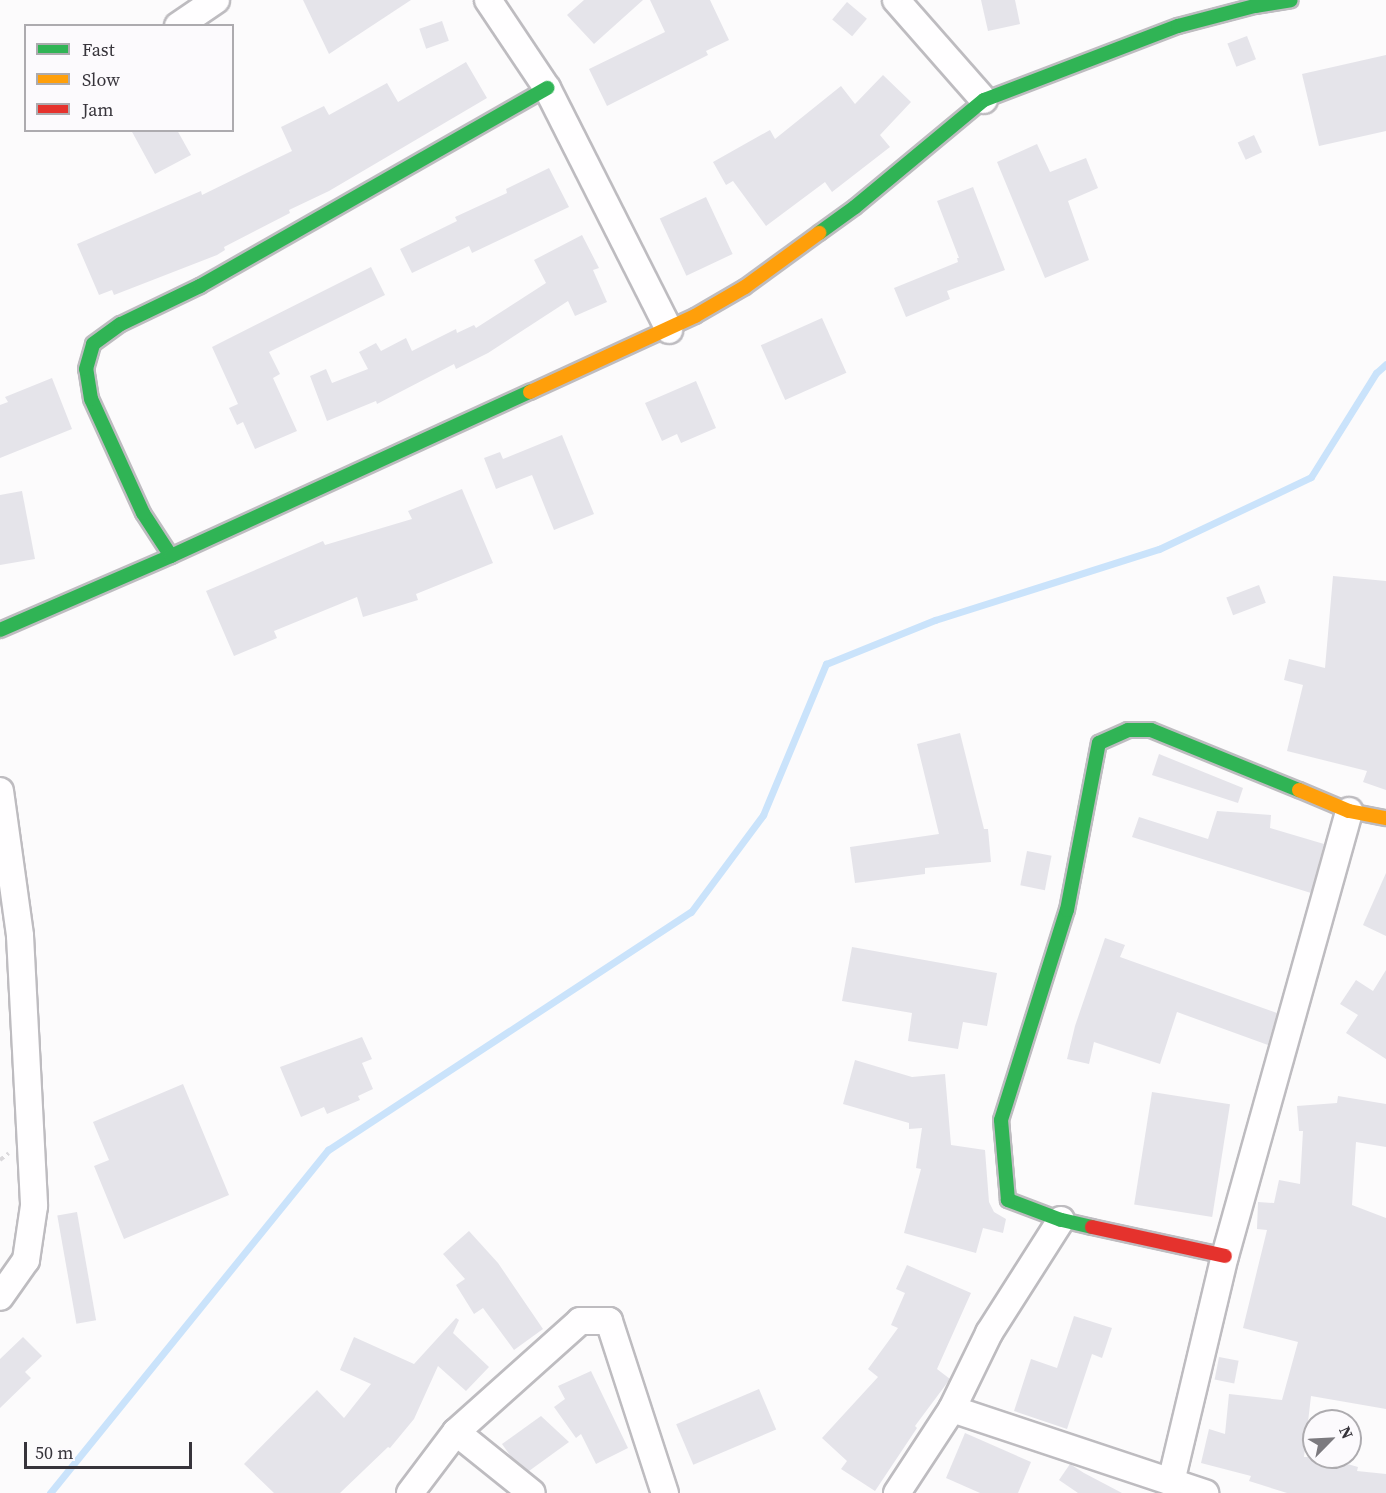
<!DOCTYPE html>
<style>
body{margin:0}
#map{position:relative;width:1386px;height:1493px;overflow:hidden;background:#fcfbfc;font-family:"Source Serif 4",serif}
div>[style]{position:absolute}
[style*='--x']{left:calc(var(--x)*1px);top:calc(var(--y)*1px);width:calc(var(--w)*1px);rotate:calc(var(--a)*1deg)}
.stream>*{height:7px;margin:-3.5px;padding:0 3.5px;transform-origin:3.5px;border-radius:3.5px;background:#cae3fb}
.building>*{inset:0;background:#e5e4ea;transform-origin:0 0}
.path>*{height:4px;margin-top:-2px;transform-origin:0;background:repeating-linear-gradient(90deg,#dad8db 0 4.5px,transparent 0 9px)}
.roads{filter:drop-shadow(2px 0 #bebcc0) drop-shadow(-2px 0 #bebcc0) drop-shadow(0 2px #bebcc0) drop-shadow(0 -2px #bebcc0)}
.street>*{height:26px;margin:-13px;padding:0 13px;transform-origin:13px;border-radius:13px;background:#fffeff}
.fast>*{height:14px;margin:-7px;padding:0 7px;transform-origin:7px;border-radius:7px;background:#30b455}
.slow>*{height:14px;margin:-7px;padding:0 7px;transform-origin:7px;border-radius:7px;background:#ff9f0a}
.jam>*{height:14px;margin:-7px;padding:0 7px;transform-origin:7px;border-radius:7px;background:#e5322d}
span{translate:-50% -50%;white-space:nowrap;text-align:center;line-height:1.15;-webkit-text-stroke:4.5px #fcfafd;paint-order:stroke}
.legend{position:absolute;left:24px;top:24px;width:210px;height:108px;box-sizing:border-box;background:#fcfafd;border:2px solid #adabaf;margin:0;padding:8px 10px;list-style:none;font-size:18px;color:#37343b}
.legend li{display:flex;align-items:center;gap:12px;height:30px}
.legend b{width:30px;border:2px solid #adabaf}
.north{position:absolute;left:1302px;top:1409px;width:60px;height:60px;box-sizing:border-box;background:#fcfafd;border:2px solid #adabaf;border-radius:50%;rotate:66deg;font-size:16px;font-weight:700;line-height:24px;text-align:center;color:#37343b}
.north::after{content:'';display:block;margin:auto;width:21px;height:27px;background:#7c7a7f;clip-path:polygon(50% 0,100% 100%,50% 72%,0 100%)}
.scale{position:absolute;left:24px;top:1442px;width:168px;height:27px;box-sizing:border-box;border:3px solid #37343b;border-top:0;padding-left:8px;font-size:18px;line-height:21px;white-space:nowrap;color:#37343b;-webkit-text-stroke:4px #fcfafd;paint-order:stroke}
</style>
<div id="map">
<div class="stream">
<div style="--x:50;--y:1493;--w:442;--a:-51"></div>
<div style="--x:328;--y:1150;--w:434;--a:-33.3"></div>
<div style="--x:691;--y:912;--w:121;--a:-53.4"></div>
<div style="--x:763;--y:815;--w:164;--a:-67.4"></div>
<div style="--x:826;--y:664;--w:118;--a:-22"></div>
<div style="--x:935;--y:620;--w:235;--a:-17.6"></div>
<div style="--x:1159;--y:549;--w:168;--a:-25.3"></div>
<div style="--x:1311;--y:477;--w:123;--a:-58"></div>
<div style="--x:1376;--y:373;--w:13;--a:-42"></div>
</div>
<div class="building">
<div style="clip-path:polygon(303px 0,411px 0,329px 54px)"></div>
<div style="clip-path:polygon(584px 0,643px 0,594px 44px,567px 15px)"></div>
<div style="clip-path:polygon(650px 0,710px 0,729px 40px,706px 51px,708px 55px,607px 106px,589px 69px,665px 32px)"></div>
<div style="clip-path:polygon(981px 0,1015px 0,1020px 24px,988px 31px)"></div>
<div style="left:847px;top:2px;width:26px;height:23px;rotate:40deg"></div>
<div style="left:442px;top:21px;width:21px;height:24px;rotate:71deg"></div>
<div style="left:1247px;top:36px;width:25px;height:21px;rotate:69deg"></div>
<div style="clip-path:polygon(1386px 55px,1386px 131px,1319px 146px,1302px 74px)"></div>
<div style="clip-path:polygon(466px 62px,487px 98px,329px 191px,289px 210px,290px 213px,224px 247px,225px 250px,217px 255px,114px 295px,112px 290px,99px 295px,77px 244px,201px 191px,202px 195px,292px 151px,281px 127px,324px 106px,329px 115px,387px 83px,398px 102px)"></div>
<div style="clip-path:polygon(883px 75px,911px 102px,880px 135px,890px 147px,832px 192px,825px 182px,766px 226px,733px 181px,726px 185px,713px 162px,770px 130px,775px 139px,841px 86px,855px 104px)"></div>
<div style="clip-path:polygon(131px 130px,177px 130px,191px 155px,155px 174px)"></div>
<div style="left:1254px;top:135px;width:19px;height:18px;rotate:65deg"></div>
<div style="clip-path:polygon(1037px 144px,1050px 172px,1086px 158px,1098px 188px,1068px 201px,1089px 260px,1045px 278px,997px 162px)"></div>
<div style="clip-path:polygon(549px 168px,569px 207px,472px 253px,469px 246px,412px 273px,400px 249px,457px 221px,455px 217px,507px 193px,506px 189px)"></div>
<div style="clip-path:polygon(973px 187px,1005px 270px,947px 291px,950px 299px,906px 317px,894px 288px,958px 262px,957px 258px,959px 258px,937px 201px)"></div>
<div style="left:706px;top:197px;width:63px;height:51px;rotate:65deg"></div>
<div style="clip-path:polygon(582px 235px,599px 268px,593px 270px,607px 302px,575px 316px,568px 301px,488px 353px,456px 369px,454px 364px,377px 404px,376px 401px,327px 421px,310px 376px,326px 369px,332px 383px,368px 369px,359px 352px,376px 343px,381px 351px,406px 338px,412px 351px,456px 329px,457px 333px,474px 325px,476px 328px,546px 283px,534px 260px)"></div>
<div style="clip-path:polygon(371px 267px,385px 295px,269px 352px,280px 374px,273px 378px,297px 431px,255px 449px,243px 422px,237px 425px,229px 408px,238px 404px,212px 347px)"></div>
<div style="left:822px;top:318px;width:60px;height:67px;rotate:66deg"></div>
<div style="clip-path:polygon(52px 378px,72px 429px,0 458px,0 405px,8px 402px,5px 397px)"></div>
<div style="clip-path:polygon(696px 381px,716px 428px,681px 443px,677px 434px,662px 441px,645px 403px)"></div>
<div style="clip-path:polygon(562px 435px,594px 514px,554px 530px,532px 475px,496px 489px,484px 458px,500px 452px,503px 459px)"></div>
<div style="clip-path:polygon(462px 489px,493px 563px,416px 594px,418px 600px,363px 617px,357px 597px,274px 631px,277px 638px,234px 656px,206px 591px,323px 541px,325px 545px,412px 519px,408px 511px)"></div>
<div style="clip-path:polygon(22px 491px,35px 559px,0 565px,0 495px)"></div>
<div style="clip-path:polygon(1333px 576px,1386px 581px,1386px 790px,1363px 782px,1367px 771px,1287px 751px,1303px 685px,1284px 680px,1289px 659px,1325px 668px)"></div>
<div style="left:1259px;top:585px;width:19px;height:35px;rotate:69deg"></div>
<div style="clip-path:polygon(960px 733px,984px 829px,988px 829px,991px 862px,925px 868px,925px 874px,855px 883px,850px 847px,939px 834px,917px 744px)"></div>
<div style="clip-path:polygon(1159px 754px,1243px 788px,1238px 803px,1152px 775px)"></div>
<div style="clip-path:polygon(1217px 811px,1271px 815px,1270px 828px,1324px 844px,1311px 893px,1132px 837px,1139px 817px,1208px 839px)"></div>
<div style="left:1027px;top:851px;width:25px;height:35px;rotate:11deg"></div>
<div style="clip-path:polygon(1386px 873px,1386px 936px,1363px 925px)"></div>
<div style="clip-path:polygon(1105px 938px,1125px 945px,1120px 957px,1277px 1013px,1268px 1045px,1177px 1012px,1160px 1064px,1094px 1042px,1089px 1064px,1067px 1059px,1075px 1026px)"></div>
<div style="clip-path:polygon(852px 947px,997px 973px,987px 1026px,963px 1022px,958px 1049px,908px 1041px,912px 1013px,842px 1001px)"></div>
<div style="clip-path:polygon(1386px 970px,1386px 1059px,1346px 1033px,1358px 1015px,1340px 1004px,1356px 980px,1373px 991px)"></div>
<div style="clip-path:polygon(362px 1037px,372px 1059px,362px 1063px,373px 1089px,358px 1096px,360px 1100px,327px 1114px,324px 1107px,301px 1117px,280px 1067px)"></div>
<div style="clip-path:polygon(855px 1060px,912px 1077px,945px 1074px,951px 1145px,985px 1150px,989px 1202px,994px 1212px,1006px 1219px,1003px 1233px,983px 1228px,976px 1253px,904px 1233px,921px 1169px,916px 1168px,922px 1128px,909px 1129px,909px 1123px,843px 1104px)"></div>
<div style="clip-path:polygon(183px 1084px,229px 1195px,124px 1239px,94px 1166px,109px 1160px,93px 1122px)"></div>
<div style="left:1152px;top:1092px;width:79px;height:114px;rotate:9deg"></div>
<div style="clip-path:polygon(1338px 1096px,1386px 1104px,1386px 1147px,1356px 1142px,1352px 1205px,1386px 1218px,1386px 1409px,1311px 1396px,1304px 1457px,1323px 1457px,1358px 1467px,1357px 1471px,1386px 1474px,1386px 1493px,1287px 1493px,1249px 1481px,1251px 1476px,1201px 1463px,1209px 1429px,1225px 1434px,1229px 1394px,1282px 1400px,1298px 1342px,1243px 1328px,1267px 1230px,1257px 1229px,1258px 1202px,1274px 1203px,1279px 1180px,1300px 1184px,1303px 1131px,1299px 1131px,1297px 1106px,1337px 1103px)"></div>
<div style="left:77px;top:1212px;width:110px;height:20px;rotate:80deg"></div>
<div style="clip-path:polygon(469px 1231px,498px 1263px,543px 1329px,514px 1350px,483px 1308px,474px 1314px,456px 1285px,465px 1279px,443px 1254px)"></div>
<div style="clip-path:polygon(907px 1265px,971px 1293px,937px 1369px,950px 1379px,915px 1426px,917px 1428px,875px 1491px,841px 1469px,847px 1461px,822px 1438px,878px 1377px,868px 1369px,898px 1328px,891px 1325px,905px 1293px,896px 1289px)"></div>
<div style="clip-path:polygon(1074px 1316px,1112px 1328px,1102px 1358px,1092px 1354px,1067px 1429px,1014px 1411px,1031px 1359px,1057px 1368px)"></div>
<div style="clip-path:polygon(456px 1318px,459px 1320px,453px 1333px,489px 1367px,466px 1391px,438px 1366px,414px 1419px,390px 1448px,388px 1447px,340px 1493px,274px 1493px,244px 1464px,317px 1390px,344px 1418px,371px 1384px,340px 1370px,354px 1337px,414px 1364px)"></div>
<div style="clip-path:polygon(23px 1337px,42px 1356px,25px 1372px,31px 1378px,0 1408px,0 1359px)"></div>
<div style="left:1219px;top:1357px;width:20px;height:23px;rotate:11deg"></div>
<div style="clip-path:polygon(591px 1371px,628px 1448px,596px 1464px,581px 1434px,576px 1438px,554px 1407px,565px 1399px,558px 1386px)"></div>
<div style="left:759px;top:1389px;width:44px;height:90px;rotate:67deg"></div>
<div style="clip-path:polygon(541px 1416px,569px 1442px,529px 1471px,512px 1458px,502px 1444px)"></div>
<div style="clip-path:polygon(965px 1433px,1031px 1462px,1018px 1493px,980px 1493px,946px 1478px)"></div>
<div style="clip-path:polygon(1070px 1464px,1084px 1473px,1122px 1493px,1078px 1493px,1059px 1480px)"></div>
</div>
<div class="path">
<div style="--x:0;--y:1160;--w:11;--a:-38"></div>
</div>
<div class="roads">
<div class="street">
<div style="--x:488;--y:0;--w:106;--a:56.2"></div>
<div style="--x:547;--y:88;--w:271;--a:63.2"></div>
<div style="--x:896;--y:0;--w:133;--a:48.7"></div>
<div style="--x:178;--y:26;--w:46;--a:-34.4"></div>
<div style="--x:0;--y:791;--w:146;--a:82.1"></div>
<div style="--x:20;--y:936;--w:270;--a:87"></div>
<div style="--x:34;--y:1206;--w:55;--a:98.4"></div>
<div style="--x:26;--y:1260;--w:45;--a:125.1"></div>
<div style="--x:952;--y:1409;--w:267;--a:18.4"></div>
<div style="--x:456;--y:1432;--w:97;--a:38.8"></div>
<div style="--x:1171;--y:1482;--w:232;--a:-76.6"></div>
<div style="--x:1225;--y:1256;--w:462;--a:-74.4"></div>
<div style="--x:410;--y:1493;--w:76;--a:-53"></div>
<div style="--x:456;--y:1432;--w:166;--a:-41.8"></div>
<div style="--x:580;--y:1321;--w:29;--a:0"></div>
<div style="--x:609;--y:1321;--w:181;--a:72"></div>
<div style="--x:897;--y:1493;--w:100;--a:-56.8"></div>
<div style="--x:952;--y:1409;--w:85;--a:-64"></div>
<div style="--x:989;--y:1333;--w:134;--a:-57.5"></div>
</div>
<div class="fast">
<div style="--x:819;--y:233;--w:44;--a:-35.8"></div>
<div style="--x:855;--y:207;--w:168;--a:-39.7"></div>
<div style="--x:984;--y:100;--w:208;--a:-20.9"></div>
<div style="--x:1178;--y:26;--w:80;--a:-14.6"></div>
<div style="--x:1255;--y:6;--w:36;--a:-9"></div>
<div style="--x:171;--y:556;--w:51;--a:-123.1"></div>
<div style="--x:143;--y:513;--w:125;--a:-114.5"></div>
<div style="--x:91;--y:399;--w:30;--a:-99"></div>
<div style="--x:86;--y:369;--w:26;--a:-74"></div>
<div style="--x:93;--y:344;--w:34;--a:-36"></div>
<div style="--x:121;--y:324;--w:88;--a:-25.7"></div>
<div style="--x:200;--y:286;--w:400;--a:-29.7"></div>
<div style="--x:0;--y:630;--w:186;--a:-23.4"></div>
<div style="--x:171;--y:556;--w:395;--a:-24.6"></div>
<div style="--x:1092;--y:1227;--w:32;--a:-167"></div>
<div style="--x:1061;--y:1220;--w:57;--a:-159.3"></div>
<div style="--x:1008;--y:1200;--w:80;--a:-95"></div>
<div style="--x:1001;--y:1120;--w:220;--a:-72.6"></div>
<div style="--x:1067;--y:910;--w:170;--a:-79.2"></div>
<div style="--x:1099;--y:743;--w:32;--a:-24"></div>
<div style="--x:1128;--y:730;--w:23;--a:0"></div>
<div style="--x:1151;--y:730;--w:160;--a:22.1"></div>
</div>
<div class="slow">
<div style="--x:530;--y:392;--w:182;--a:-24.7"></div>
<div style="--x:695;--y:316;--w:58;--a:-30.1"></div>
<div style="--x:745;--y:287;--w:92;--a:-36.1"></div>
<div style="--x:1299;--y:790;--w:54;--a:22.8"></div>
<div style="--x:1349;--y:811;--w:38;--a:11"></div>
</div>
<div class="jam">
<div style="--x:1092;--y:1227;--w:136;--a:12.3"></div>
</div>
</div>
<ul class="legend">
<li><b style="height:8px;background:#30b455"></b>Fast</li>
<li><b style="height:8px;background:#ff9f0a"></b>Slow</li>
<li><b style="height:8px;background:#e5322d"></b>Jam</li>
</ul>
<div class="north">N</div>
<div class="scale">50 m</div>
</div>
